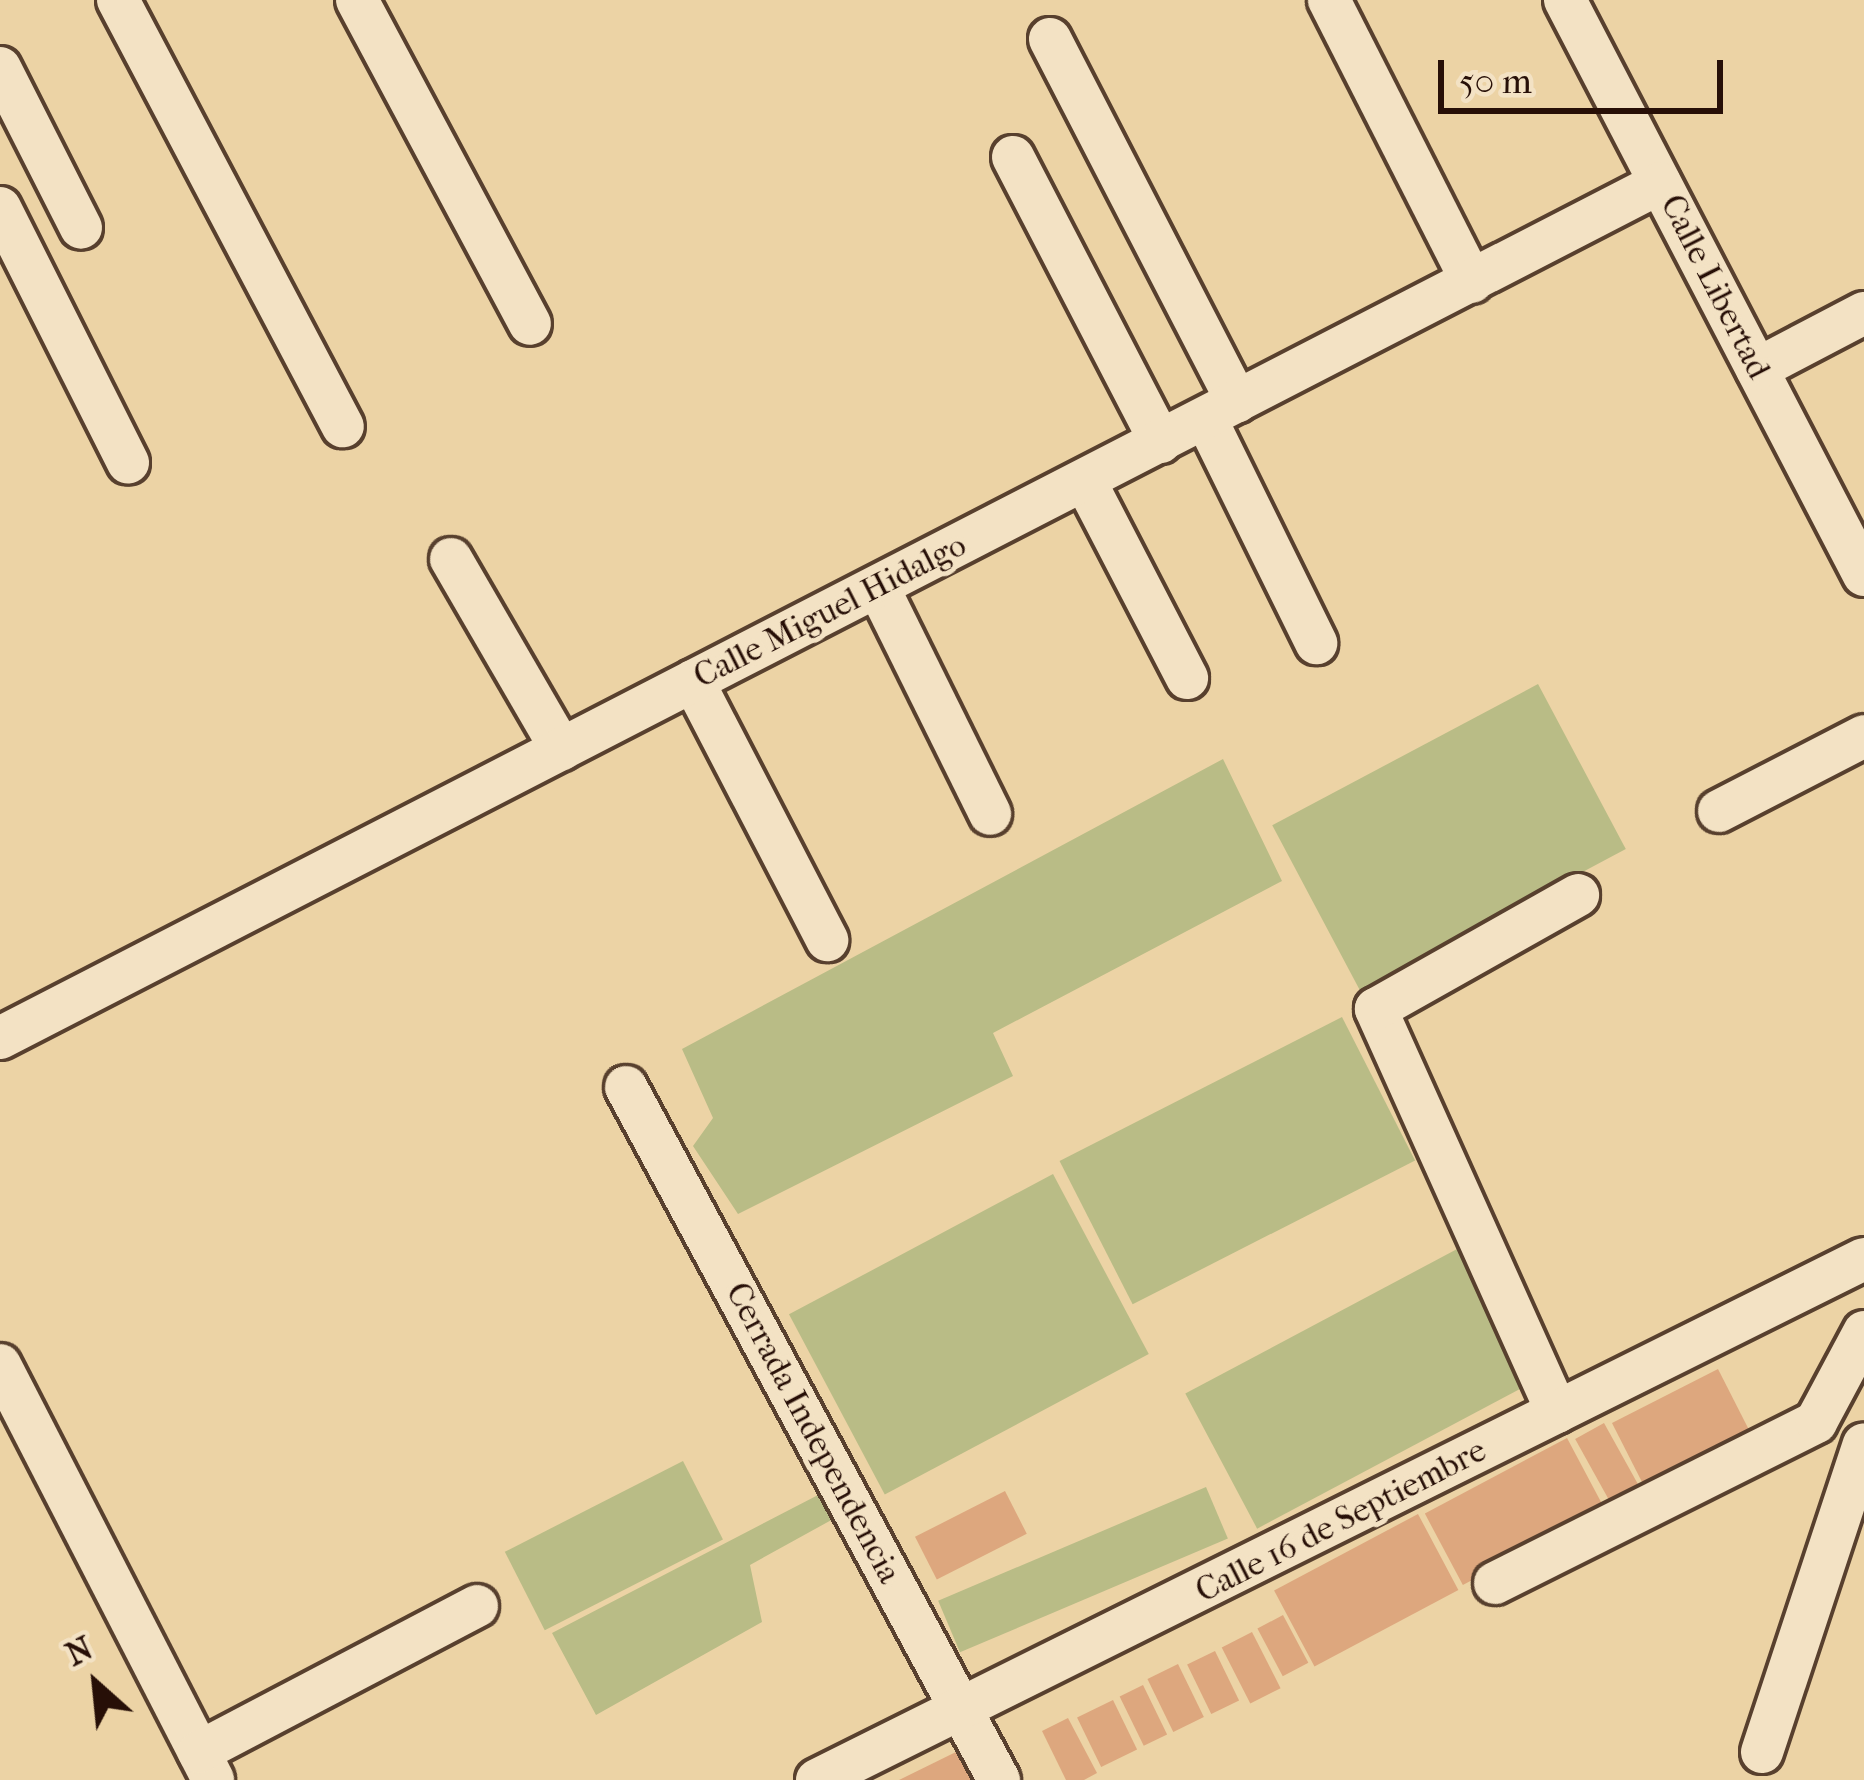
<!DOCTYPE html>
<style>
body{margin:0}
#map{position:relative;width:1864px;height:1780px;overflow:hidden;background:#ecd3a5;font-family:"IM FELL French Canon",serif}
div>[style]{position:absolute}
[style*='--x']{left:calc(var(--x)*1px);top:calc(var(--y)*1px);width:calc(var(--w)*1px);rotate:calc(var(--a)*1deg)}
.green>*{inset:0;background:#b9bc86;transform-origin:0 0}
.building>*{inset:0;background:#dda77e;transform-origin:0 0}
.roads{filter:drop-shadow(3px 0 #58402e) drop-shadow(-3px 0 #58402e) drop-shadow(0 3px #58402e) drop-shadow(0 -3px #58402e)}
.minor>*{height:42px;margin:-21px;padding:0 21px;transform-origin:21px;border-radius:21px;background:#f3e2c4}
span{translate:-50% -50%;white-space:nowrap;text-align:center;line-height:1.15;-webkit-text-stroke:10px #f3e2c4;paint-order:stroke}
.street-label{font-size:33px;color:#270f07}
.north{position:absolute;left:36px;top:1624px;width:120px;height:120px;-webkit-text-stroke:9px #f3e2c4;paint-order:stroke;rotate:333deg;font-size:33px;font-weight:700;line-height:48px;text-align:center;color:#270f07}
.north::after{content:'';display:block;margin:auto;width:42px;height:54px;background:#270f07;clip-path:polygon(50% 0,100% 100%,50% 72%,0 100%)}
.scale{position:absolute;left:1438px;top:60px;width:285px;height:54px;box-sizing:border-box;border:6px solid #270f07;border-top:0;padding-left:15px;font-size:36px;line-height:42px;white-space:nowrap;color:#270f07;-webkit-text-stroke:9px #f3e2c4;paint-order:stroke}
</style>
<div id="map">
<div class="green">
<div style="left:1538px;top:684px;width:187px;height:301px;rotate:62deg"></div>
<div style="clip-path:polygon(1223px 759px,1282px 881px,993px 1033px,1013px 1076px,738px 1214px,693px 1146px,713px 1118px,682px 1049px)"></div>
<div style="left:1342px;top:1017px;width:161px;height:317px;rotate:63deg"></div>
<div style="left:1053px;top:1174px;width:204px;height:299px;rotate:62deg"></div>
<div style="left:1459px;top:1248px;width:153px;height:310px;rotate:62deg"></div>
<div style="left:683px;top:1461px;width:88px;height:200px;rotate:63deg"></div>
<div style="left:1206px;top:1487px;width:56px;height:291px;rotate:67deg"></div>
<div style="clip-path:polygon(820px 1494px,835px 1518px,750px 1565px,762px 1622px,596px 1715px,552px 1633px)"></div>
</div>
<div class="building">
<div style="left:1718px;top:1369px;width:74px;height:119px;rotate:63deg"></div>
<div style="left:1604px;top:1423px;width:77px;height:33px;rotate:61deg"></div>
<div style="left:1567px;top:1438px;width:81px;height:161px;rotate:62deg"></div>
<div style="left:1005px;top:1491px;width:48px;height:101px;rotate:63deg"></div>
<div style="left:1418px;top:1514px;width:86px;height:163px;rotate:62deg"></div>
<div style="left:1283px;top:1615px;width:54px;height:29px;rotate:62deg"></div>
<div style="left:1252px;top:1632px;width:63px;height:34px;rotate:63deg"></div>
<div style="left:1215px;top:1651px;width:55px;height:31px;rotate:64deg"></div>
<div style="left:1178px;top:1664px;width:59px;height:34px;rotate:64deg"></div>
<div style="left:1143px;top:1685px;width:55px;height:26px;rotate:64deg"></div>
<div style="left:1113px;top:1700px;width:55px;height:40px;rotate:64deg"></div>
<div style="clip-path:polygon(1068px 1718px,1097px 1773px,1084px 1780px,1066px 1780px,1042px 1731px)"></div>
<div style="clip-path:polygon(960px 1750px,975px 1780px,899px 1780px)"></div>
</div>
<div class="roads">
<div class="minor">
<div style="--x:118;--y:0;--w:482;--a:62.2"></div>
<div style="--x:357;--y:0;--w:367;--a:61.9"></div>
<div style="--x:1329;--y:0;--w:316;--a:63.1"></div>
<div style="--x:1565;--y:0;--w:648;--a:62.53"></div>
<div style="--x:1050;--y:39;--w:408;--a:62.7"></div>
<div style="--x:0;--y:68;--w:179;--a:63.1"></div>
<div style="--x:1013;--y:157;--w:321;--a:62.6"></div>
<div style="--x:0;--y:208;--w:285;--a:63.3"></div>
<div style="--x:1757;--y:369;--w:121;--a:-27.6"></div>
<div style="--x:1206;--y:419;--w:250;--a:63.8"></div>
<div style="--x:1085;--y:481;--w:222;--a:62.6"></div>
<div style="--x:451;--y:559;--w:220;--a:59.9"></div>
<div style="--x:878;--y:587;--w:253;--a:63.7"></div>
<div style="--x:693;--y:681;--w:292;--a:62.6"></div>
<div style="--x:1719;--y:811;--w:163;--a:-27.3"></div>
<div style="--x:0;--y:1038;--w:1867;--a:-27.25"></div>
<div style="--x:626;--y:1087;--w:787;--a:61.71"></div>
<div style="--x:0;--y:1365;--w:466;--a:62.8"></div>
<div style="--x:1557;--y:1412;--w:442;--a:-114.2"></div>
<div style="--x:1376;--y:1009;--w:232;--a:-29.4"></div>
<div style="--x:1495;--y:1583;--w:359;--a:-26.6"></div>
<div style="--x:1816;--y:1422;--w:102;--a:-61.9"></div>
<div style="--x:199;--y:1752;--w:314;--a:-27.7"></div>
<div style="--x:1762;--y:1752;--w:324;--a:-71.7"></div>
<div style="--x:817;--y:1780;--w:1169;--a:-26.46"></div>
</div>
</div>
<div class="street-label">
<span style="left:1715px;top:287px;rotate:63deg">Calle Libertad</span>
<span style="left:830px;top:611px;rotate:-27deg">Calle Miguel Hidalgo</span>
<span style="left:813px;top:1433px;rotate:62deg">Cerrada Independencia</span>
<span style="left:1341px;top:1521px;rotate:-27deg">Calle 16 de Septiembre</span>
</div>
<div class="north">N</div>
<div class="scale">50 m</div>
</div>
